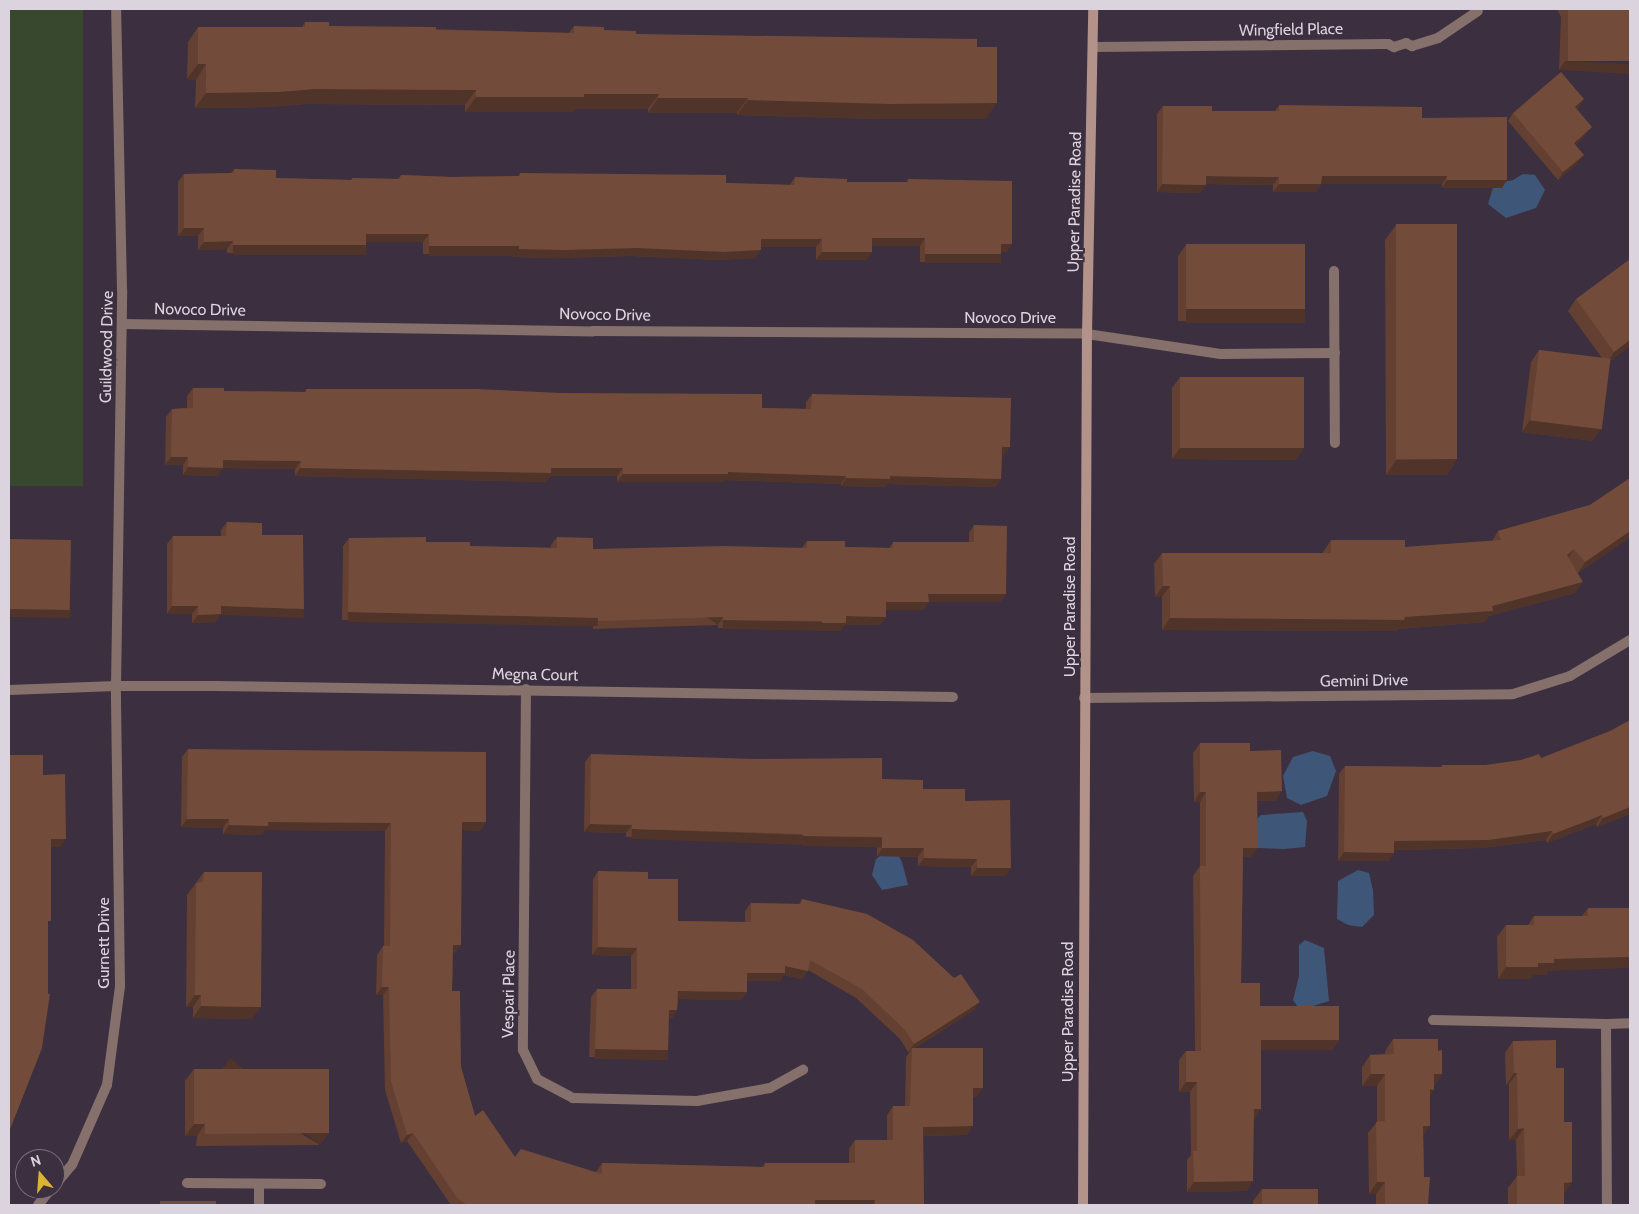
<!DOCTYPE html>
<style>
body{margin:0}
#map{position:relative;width:1639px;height:1214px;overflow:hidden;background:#3b2f40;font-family:Cabin,sans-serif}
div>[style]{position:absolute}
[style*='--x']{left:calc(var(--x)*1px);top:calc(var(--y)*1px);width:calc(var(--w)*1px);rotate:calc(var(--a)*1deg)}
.green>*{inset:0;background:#37482f;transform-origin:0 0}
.water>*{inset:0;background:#3e5778}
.service>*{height:10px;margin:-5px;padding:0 5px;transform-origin:5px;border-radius:5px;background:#86706b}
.minor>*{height:10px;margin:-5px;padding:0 5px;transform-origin:5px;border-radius:5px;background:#86706b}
.secondary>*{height:10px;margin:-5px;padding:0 5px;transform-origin:5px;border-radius:5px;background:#b3928a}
.wall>*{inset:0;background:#634032}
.shaded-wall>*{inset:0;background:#503429;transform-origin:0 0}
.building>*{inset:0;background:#734b3a;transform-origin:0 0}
span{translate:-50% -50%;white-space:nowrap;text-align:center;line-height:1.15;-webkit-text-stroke:4px #3b2f40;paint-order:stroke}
.street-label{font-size:16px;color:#dbd3de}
.frame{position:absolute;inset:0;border:10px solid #dbd3de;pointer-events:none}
.north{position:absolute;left:15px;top:1149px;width:50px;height:50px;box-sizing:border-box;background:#3b2f40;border:1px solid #7b717f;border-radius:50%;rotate:342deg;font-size:14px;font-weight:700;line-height:20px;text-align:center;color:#dbd3de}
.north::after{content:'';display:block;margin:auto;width:18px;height:22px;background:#dbb233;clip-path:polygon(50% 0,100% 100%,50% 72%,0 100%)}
</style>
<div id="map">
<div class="green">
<div style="left:9px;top:9px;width:74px;height:477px"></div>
</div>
<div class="water">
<div style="clip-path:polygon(1523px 174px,1535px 175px,1545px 190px,1536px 208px,1506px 218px,1488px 204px,1494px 184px,1513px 180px)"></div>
<div style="clip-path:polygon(1313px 751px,1330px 756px,1336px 771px,1327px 796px,1301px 805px,1287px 798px,1283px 776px,1293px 757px)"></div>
<div style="clip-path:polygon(1303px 812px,1307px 821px,1305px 847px,1284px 849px,1258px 848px,1252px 835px,1254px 822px,1261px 815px)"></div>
<div style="clip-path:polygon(884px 853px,897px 853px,902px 862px,908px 885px,882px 890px,872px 875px,876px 859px)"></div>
<div style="clip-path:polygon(1358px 870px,1369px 873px,1373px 890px,1374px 915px,1362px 927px,1348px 925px,1337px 919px,1338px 881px)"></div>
<div style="clip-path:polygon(1305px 940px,1324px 948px,1329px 1001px,1300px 1010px,1293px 1000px,1299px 976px,1299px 945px)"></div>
</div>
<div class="service">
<div style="--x:1334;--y:271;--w:172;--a:89.7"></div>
<div style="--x:1087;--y:334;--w:135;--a:8.5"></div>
<div style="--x:1221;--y:354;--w:114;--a:-0.5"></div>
<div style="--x:1433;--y:1020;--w:173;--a:1.3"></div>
<div style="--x:1606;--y:1024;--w:24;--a:-2"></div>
<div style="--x:1606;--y:1024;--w:181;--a:89.7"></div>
<div style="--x:187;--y:1183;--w:134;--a:0.4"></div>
<div style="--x:259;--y:1184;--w:21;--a:90"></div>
</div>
<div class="minor">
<div style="--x:1094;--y:47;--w:294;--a:-0.6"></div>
<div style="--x:1388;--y:44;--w:7;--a:27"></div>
<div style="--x:1394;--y:47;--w:13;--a:-18"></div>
<div style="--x:1406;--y:43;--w:7;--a:27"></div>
<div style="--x:1412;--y:46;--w:27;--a:-17"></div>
<div style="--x:1438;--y:38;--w:48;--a:-34"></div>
<div style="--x:122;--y:324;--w:471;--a:0.9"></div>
<div style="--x:593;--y:331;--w:494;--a:0.3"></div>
<div style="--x:526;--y:689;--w:361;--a:90.5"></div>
<div style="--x:523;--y:1050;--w:32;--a:64"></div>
<div style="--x:537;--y:1079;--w:41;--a:27.8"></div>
<div style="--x:573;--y:1098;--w:124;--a:1.4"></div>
<div style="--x:697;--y:1101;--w:74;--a:-10.1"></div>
<div style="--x:770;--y:1088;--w:38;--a:-29"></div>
<div style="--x:9;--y:690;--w:107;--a:-2.1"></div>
<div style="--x:116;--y:686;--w:98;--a:0"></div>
<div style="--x:214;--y:686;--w:739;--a:0.85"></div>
<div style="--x:1084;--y:698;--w:429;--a:-0.5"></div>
<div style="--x:1513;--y:694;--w:60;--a:-17.5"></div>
<div style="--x:1570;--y:676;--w:70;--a:-31"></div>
<div style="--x:55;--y:1185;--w:26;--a:-50"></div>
<div style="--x:72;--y:1165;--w:87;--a:-66.4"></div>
<div style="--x:107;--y:1085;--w:100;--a:-82.5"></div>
<div style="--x:120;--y:986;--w:300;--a:-90.8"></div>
<div style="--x:116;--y:686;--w:396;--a:-89.1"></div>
<div style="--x:122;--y:290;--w:281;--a:-91.2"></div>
<div style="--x:38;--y:1205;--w:21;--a:-51"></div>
</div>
<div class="secondary">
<div style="--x:1083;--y:1205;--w:871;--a:-89.74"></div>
<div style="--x:1087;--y:334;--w:325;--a:-88.9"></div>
</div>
<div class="wall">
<div style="clip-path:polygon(1557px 9px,1630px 9px,1559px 70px,1561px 17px)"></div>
<div style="clip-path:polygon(305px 22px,329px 26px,569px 33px,574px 26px,636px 34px,977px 47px,986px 119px,879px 119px,737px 115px,737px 113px,648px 113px,648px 109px,575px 109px,573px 112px,465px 112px,465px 105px,305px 104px,269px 107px,195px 108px,196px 80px,187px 79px,188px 42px,198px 27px,302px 27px)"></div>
<div style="clip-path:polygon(1279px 105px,1422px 118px,1502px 188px,1442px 188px,1442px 184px,1321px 184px,1316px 192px,1273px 192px,1273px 185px,1206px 184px,1200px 193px,1157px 192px,1157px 114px,1163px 106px,1212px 111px,1275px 111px)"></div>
<div style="clip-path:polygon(1579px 108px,1576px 109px,1586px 135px,1575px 145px,1578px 163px,1558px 180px,1508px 121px,1513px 113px)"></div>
<div style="clip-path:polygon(234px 169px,276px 178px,351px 180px,352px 178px,398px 179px,401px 175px,451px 177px,518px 176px,520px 173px,726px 183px,790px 185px,795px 177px,847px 182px,907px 182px,908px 179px,1007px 252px,1001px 252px,995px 262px,920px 262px,920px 246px,872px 246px,872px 252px,866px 260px,816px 260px,816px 247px,761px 247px,755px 258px,719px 260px,632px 256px,557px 258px,513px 257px,513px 254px,423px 254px,423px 242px,366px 242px,366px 245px,360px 253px,227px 253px,227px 249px,198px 250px,198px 236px,178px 236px,178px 182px,184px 174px,231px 173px)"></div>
<div style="clip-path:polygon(1396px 225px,1457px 459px,1447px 475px,1386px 475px,1385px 240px)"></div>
<div style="clip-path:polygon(1186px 245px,1305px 309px,1297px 321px,1178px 321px,1178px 256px)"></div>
<div style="clip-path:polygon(1576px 299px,1630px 346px,1610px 361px,1593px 441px,1522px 432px,1531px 362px,1539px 350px,1602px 358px,1568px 311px)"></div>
<div style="clip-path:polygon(1180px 377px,1296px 460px,1172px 459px,1172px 388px)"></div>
<div style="clip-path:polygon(193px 388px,224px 391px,305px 392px,306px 389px,762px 408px,806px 409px,806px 402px,812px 394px,1004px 455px,1002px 455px,1001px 479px,995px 487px,887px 484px,885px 487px,841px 486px,841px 484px,724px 480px,723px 482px,617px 482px,617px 476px,550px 476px,546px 482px,295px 476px,295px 469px,223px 468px,217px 476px,183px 475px,183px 465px,165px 465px,166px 417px,172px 409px,187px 408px,187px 396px)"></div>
<div style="clip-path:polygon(1630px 478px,1630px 537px,1578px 573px,1575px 593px,1489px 616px,1485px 622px,1398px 629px,1397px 631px,1162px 630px,1162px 597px,1155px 597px,1154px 564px,1162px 553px,1323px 553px,1323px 552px,1331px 540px,1405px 547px,1492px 541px,1498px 531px,1590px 505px)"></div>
<div style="clip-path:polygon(227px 522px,262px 535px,298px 617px,221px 614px,215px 622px,192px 623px,192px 614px,167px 614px,167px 544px,173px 536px,221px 536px,221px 530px)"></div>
<div style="clip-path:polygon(974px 525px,1001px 602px,928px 602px,923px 610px,886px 610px,886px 617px,880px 625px,845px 625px,840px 631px,817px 631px,817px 629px,718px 628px,718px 625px,593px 629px,593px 626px,342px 620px,343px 546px,349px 538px,426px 542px,470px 546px,551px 548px,551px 545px,557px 537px,593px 549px,802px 548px,807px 541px,845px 547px,889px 548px,893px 542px,969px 542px,969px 533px)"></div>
<div style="clip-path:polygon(1200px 743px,1250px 751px,1282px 791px,1275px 801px,1257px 801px,1251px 857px,1243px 857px,1241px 983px,1260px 1006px,1339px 1040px,1332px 1050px,1261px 1050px,1255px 1119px,1254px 1119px,1247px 1191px,1187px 1192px,1187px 1160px,1191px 1155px,1190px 1092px,1179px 1092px,1179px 1060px,1186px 1051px,1195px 1051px,1193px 876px,1200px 866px,1200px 802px,1194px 802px,1193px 753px)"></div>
<div style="clip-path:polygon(188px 749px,486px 822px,480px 831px,462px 830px,455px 953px,453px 953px,452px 991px,461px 1067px,475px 1116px,515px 1157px,596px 1172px,602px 1163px,762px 1167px,765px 1163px,849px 1163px,849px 1149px,855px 1140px,887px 1140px,887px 1115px,893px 1106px,905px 1106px,906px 1057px,910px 1051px,908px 1052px,900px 1039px,856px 998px,808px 970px,802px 979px,784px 975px,780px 981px,747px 981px,747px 992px,741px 1000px,678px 999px,677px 1010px,672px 1018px,669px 1018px,668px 1050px,663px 1058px,589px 1057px,591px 997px,597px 989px,631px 989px,631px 956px,592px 955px,593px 879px,598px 871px,648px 879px,678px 921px,745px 922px,745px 911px,751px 903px,799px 904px,802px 899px,974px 1010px,915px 1048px,977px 1097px,973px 1097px,967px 1135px,923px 1136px,924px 1205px,451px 1205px,407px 1141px,401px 1143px,385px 1090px,383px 995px,376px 995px,377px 955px,383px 946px,384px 946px,385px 831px,265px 830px,262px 835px,223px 834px,223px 828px,181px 827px,182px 757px)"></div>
<div style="clip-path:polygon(591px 754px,882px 779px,923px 789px,965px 801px,1006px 876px,971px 876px,971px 867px,918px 866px,918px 857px,877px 856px,877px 845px,797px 844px,797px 842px,626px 837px,626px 833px,584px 832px,585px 762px)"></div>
<div style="clip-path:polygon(1541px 758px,1630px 814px,1597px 827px,1596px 824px,1547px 843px,1546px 840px,1482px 848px,1394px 850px,1394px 853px,1388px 861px,1338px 861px,1339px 774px,1345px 766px,1441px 767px,1442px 765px,1486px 765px)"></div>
<div style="clip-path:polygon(204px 872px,252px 1019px,193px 1018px,193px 1007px,186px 1007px,187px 895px)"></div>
<div style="clip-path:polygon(1588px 908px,1630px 908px,1548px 971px,1546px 975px,1533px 975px,1530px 979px,1498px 979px,1497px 937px,1506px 925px,1528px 925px,1534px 916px,1582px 916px)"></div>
<div style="clip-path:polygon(1393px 1039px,1438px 1051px,1442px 1074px,1434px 1086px,1430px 1096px,1423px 1136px,1424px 1177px,1428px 1205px,1376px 1205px,1376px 1194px,1369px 1194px,1368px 1133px,1377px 1122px,1377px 1086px,1362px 1086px,1362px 1067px,1370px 1055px,1385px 1054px,1385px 1051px)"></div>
<div style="clip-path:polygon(1513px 1041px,1556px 1068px,1564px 1122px,1572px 1182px,1564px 1194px,1564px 1205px,1508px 1205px,1508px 1188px,1517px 1176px,1516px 1140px,1509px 1140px,1509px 1084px,1506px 1085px,1505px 1053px)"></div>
<div style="clip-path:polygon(194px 1069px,320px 1145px,196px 1146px,197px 1136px,185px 1136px,185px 1081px)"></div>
<div style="clip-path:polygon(1262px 1189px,1318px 1205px,1253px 1205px,1253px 1201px)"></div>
</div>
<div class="shaded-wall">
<div style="clip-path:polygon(1565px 61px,1630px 64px,1630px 74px,1559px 70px)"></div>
<div style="clip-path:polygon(198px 64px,206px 64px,196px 80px,187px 79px)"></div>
<div style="clip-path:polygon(315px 89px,476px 90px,465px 105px,305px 104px,269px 107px,195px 108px,206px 93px)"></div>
<div style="clip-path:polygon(584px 94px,659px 94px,648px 109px,575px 109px,573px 112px,465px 112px,476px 97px)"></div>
<div style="clip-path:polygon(658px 98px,748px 98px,737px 113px,648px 113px)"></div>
<div style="clip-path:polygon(1584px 99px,1579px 108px,1569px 115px,1575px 107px)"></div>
<div style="clip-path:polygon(748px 100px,997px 103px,986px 119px,879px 119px,737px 115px)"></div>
<div style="clip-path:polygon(1592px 127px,1586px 135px,1568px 151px,1574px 143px)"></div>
<div style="clip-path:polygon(1584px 155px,1578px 163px,1558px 180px,1563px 172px)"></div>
<div style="clip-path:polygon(1206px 176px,1279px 177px,1273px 185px,1200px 184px)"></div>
<div style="clip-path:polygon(1322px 176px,1447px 176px,1442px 184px,1321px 184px,1316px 192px,1273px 192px,1279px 184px)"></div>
<div style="clip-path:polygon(1447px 180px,1507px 180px,1502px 188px,1442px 188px)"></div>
<div style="clip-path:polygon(1162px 184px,1206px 185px,1200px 193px,1157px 192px)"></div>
<div style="clip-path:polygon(184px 228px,204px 228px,198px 236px,178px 236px)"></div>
<div style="clip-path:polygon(366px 234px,429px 234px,423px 242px,360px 242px)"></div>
<div style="clip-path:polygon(872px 238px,925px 238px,920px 246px,866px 246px)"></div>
<div style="clip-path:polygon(761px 239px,822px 239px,816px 247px,755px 247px)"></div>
<div style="clip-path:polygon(233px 241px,227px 249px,198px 250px,204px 242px)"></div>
<div style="clip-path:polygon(1001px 244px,1012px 244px,1007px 252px,995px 252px)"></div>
<div style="left:233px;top:245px;width:133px;height:10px"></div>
<div style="left:429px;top:246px;width:90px;height:10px"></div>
<div style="clip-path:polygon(637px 248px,761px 250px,755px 258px,719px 260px,632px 256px,557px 258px,513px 257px,519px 249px)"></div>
<div style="clip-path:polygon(822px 252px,872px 252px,866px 260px,816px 260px)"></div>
<div style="left:925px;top:254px;width:76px;height:9px"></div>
<div style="left:1186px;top:309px;width:119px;height:14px"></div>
<div style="clip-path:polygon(1630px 340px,1630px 346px,1606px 364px,1614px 352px)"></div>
<div style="clip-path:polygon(1530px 420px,1601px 429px,1593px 441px,1522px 432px)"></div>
<div style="clip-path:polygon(1002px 447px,1010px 447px,1004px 455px,996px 455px)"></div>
<div style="clip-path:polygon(1180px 448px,1304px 448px,1296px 460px,1172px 459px)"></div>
<div style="clip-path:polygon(171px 457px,188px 457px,183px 465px,165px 465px)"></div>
<div style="clip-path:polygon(1457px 459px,1447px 475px,1386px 475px,1396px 460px)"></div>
<div style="clip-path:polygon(223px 460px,301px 461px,295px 469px,223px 468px,217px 476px,183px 475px,188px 467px)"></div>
<div style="clip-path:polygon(300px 468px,623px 468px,617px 476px,550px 476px,546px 482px,295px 476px)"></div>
<div style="clip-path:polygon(728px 472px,846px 476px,841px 484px,724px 480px,723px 482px,617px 482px,623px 474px)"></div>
<div style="clip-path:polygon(890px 476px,1001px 479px,995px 487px,887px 484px,885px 487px,841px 486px,846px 478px)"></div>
<div style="clip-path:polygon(1630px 531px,1630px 537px,1578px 573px,1585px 562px)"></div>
<div style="clip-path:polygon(1574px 549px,1566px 561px,1567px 555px)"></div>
<div style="clip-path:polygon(1583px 582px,1575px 593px,1489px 616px,1485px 622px,1398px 629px,1397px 631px,1162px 630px,1170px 618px,1405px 617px,1492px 606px)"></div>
<div style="clip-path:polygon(1163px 586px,1170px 586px,1162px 597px,1155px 597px)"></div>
<div style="clip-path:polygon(928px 594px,1006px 594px,1001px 602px,928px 602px,923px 610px,880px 610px,886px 602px)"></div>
<div style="clip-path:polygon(172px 606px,198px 606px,192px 614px,167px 614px)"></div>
<div style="left:221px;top:606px;width:83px;height:9px;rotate:2deg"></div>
<div style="left:9px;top:609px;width:62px;height:8px;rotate:1deg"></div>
<div style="left:348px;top:612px;width:250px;height:10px;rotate:1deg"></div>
<div style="clip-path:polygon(221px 614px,215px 622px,192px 623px,198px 615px)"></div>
<div style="clip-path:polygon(846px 616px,886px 617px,880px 625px,845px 625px,840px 631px,817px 631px,822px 623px)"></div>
<div style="left:723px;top:617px;width:9px;height:125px;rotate:122deg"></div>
<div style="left:723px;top:620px;width:99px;height:9px;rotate:1deg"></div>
<div style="clip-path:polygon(1282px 791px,1275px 801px,1251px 801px,1257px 792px)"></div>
<div style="clip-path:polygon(1200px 792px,1206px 792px,1200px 802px,1194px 802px)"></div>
<div style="clip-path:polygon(1630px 807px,1630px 814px,1597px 827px,1603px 818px)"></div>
<div style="clip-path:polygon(1602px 815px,1596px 824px,1547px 843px,1553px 834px)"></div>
<div style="clip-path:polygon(187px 819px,229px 819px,223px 828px,181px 827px)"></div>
<div style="clip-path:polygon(268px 822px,391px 823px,385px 831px,265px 830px,262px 835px,223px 834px,229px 825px)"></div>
<div style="clip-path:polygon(462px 822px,486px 822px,480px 831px,456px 830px)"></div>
<div style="clip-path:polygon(590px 824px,632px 825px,626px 833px,584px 832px)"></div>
<div style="left:632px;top:829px;width:171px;height:10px;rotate:2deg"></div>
<div style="clip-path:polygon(1552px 831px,1546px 840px,1482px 848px,1388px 850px,1394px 841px)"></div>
<div style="left:803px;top:836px;width:79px;height:10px;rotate:1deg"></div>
<div style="clip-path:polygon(51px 839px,66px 839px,61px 847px,46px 847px)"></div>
<div style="clip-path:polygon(882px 848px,924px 848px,918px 857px,877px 856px)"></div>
<div style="clip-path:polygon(1243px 848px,1258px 848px,1251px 857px,1236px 857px)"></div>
<div style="clip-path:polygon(1344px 852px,1394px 853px,1388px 861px,1338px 861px)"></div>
<div style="clip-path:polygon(924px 858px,977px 859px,971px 867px,918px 866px)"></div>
<div style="clip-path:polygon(977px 868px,1011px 868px,1006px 876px,971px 876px)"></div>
<div style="clip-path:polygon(453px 945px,461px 945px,455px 953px,447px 953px)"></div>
<div style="clip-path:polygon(598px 947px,637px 948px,631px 956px,592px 955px)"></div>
<div style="clip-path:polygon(1630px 957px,1630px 968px,1548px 971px,1546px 975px,1533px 975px,1530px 979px,1498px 979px,1506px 967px,1538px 963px,1554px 959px)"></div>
<div style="clip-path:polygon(785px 966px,808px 971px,802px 979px,784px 975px,780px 981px,741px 981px,747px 973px)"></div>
<div style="clip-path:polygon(382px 987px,389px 987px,383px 995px,376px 995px)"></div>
<div style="clip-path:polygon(678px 991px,747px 992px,741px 1000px,672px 999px)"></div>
<div style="clip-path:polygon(195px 995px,201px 995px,193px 1007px,186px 1007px)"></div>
<div style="clip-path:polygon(980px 1002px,974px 1010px,912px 1050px,912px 1048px,908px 1052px,914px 1044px)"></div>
<div style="clip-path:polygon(201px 1006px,261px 1007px,252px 1019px,193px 1018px)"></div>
<div style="clip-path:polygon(669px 1010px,677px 1010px,672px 1018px,663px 1018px)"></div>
<div style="clip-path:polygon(1261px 1040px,1339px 1040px,1332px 1050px,1255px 1050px)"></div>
<div style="left:595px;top:1049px;width:73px;height:10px;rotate:1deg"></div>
<div style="clip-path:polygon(1514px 1073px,1517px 1073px,1509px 1084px,1506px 1085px)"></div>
<div style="clip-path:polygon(1371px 1074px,1385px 1074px,1377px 1086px,1362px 1086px)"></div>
<div style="clip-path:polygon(1434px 1074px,1442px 1074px,1434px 1086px)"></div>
<div style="clip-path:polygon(1186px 1082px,1197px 1082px,1190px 1092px,1179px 1092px)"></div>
<div style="clip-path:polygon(973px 1088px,983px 1088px,977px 1097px,967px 1097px)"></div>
<div style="clip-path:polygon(1430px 1089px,1434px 1090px,1426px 1101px)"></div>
<div style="clip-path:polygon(1254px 1109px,1261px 1109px,1255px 1119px,1247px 1119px)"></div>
<div style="clip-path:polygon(194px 1124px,205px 1124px,197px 1136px,185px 1136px)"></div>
<div style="clip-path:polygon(973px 1126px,967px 1135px,917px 1136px,923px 1127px)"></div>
<div style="clip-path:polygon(1423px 1126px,1430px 1126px,1422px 1138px)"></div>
<div style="clip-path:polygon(1524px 1128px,1516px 1140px,1509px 1140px,1518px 1129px)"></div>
<div style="left:329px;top:1133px;width:15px;height:124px;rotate:127deg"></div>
<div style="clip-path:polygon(413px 1133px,407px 1141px,401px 1143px,407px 1135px)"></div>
<div style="clip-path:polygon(1253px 1181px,1247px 1191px,1187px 1192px,1194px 1182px)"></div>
<div style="clip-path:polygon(1377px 1182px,1385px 1182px,1376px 1194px,1369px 1194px)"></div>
<div style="clip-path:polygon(1572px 1182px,1564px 1194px,1564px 1183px)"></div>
<div style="left:815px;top:1200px;width:60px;height:6px"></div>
</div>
<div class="building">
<div style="left:1568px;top:9px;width:62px;height:52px"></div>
<div style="clip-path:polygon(305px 22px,329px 22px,329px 26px,436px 27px,436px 30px,574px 33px,574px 26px,604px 27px,604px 30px,636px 31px,636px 34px,977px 39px,977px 47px,997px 47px,997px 103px,890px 104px,748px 100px,748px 98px,658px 98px,659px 94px,584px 94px,584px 97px,476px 97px,476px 90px,315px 89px,280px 92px,206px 93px,206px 64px,198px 64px,198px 27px,305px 27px)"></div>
<div style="clip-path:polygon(1561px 72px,1584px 99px,1575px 107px,1592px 127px,1574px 143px,1584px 155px,1563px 172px,1513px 113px)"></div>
<div style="clip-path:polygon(1279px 105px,1422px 107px,1422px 118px,1507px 117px,1507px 180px,1447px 180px,1447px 176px,1322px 176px,1321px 184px,1279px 184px,1279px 177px,1206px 176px,1206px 185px,1162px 184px,1163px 106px,1212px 106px,1212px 111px,1279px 111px)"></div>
<div style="clip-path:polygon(234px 169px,276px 170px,276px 178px,352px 180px,352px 178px,400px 179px,401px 175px,451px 177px,520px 176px,520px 173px,726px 175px,726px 183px,794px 185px,795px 177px,847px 179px,847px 182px,908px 182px,908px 179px,1012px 181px,1012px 244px,1001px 244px,1001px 254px,925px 254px,925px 238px,872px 238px,872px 252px,822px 252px,822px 239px,761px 239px,761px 250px,725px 252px,637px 248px,562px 250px,519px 249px,519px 246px,429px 246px,429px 234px,366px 234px,366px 245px,233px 245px,233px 241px,204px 242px,204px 228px,184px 228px,184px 174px,234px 173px)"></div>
<div style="left:1457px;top:224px;width:235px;height:61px;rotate:90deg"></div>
<div style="left:1305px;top:244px;width:65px;height:119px;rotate:90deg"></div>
<div style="clip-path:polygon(1630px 259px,1630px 340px,1614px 352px,1576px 299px)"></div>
<div style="left:1539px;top:350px;width:72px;height:71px;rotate:7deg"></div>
<div style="left:1180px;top:377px;width:124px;height:71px"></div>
<div style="clip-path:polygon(193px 388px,224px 388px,224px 391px,306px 392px,306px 389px,476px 389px,561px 393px,762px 394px,762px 408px,811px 409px,812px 394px,1011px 398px,1010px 447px,1002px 447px,1001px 479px,890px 476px,890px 479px,846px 478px,846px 476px,728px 472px,728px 474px,623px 474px,623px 468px,551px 468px,551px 473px,300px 468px,301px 461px,223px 460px,223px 468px,188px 467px,188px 457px,171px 457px,172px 409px,193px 408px)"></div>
<div style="clip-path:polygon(1630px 478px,1630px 531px,1585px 562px,1574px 549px,1567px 555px,1583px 582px,1492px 606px,1493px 611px,1405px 617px,1404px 620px,1170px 618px,1170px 586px,1163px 586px,1162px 553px,1331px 553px,1331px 540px,1405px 540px,1405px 547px,1501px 540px,1498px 531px,1590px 505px)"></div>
<div style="clip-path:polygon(227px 522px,262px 523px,262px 535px,303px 535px,304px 609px,221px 606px,221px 614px,198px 615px,198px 606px,172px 606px,173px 536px,226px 536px)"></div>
<div style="clip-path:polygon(974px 525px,1007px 526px,1006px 594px,928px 594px,929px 602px,886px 602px,886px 617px,846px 616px,846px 623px,822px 623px,822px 621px,723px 620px,723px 617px,598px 621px,598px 618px,348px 612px,349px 538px,426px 537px,426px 542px,470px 542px,470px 546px,557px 548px,557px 537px,593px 538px,593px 549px,725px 546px,807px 548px,807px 541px,845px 541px,845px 547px,893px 548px,893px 542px,974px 542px)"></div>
<div style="left:9px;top:539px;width:62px;height:70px;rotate:1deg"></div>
<div style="clip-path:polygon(1630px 720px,1630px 807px,1603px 818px,1602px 815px,1553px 834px,1552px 831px,1488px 840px,1394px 841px,1394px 853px,1344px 852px,1345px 766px,1442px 767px,1442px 765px,1486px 765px,1521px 760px,1539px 754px,1541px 758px,1610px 731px)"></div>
<div style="clip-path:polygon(1200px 743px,1250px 743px,1250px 751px,1281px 750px,1282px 791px,1257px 792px,1258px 848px,1243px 848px,1241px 983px,1260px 983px,1260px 1006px,1339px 1006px,1339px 1040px,1261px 1040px,1261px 1109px,1254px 1109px,1253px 1181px,1194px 1182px,1193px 1151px,1197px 1151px,1197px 1082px,1186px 1082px,1186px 1051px,1201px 1051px,1200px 866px,1206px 866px,1206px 792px,1200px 792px)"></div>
<div style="clip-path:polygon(188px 749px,486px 752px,486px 822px,462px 822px,461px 945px,453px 945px,452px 991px,460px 991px,461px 1067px,475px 1116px,483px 1110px,515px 1157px,521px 1149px,602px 1174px,602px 1163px,765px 1167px,765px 1163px,855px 1163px,855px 1140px,893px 1140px,893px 1106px,910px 1106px,912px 1048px,983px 1048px,983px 1088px,973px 1088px,973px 1126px,923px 1127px,924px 1205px,874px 1205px,875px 1200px,815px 1200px,815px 1205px,467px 1205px,457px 1198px,413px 1133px,407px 1135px,391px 1081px,389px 987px,382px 987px,383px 946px,390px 946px,391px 823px,268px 822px,268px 826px,229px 825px,229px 819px,187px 819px)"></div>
<div style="clip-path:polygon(591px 754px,756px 759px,882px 758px,882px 779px,923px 780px,923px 789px,965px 789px,965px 801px,1010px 800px,1011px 868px,977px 868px,977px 859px,924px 858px,924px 848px,882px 848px,882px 837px,803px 836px,803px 834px,632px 829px,632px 825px,590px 824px)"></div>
<div style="clip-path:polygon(9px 755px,43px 755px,43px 775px,65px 774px,66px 839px,51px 839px,51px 921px,48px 921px,48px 994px,50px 994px,42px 1048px,11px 1127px,9px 1130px)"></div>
<div style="clip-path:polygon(598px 871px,648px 872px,648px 879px,678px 879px,678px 921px,751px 922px,751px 903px,801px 904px,802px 899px,867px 914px,913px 940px,954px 978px,961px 974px,980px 1002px,914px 1044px,905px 1030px,862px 989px,810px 960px,808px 971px,785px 966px,785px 973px,747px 973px,747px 992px,678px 991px,677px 1010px,669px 1010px,668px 1050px,595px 1049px,597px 989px,637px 989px,637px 948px,598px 947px)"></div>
<div style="clip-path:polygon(204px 872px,262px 872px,261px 1007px,201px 1006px,201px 995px,195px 995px,196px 883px,203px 882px)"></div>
<div style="clip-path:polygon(1588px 908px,1630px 908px,1630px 957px,1554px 959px,1554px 963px,1538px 963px,1538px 967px,1506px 967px,1506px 925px,1534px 925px,1534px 916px,1588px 916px)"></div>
<div style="clip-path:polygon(1393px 1039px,1438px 1039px,1438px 1051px,1442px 1050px,1442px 1074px,1434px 1074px,1434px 1090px,1430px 1089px,1430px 1126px,1423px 1126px,1424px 1177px,1430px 1177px,1428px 1205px,1385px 1205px,1385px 1182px,1377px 1182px,1376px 1122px,1385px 1121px,1385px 1074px,1371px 1074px,1370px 1055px,1394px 1054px)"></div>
<div style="clip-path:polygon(1556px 1040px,1556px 1068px,1564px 1068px,1564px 1122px,1572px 1122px,1572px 1182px,1564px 1183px,1564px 1205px,1517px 1205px,1517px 1176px,1525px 1176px,1524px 1128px,1518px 1129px,1517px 1073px,1514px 1073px,1513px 1041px)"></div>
<div style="clip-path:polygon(194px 1069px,329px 1069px,329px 1133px,205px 1134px,205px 1124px,194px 1124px)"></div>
<div style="left:1262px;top:1189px;width:56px;height:16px"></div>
<div style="left:160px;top:1201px;width:56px;height:4px"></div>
</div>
<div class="street-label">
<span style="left:1291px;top:30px;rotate:-1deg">Wingfield Place</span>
<span style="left:1075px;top:202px;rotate:-89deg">Upper Paradise Road</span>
<span style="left:200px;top:310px;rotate:1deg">Novoco Drive</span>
<span style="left:605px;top:315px;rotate:1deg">Novoco Drive</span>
<span style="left:1010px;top:318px">Novoco Drive</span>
<span style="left:107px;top:347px;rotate:-89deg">Guildwood Drive</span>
<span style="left:1070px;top:607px;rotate:-90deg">Upper Paradise Road</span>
<span style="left:535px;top:675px;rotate:1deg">Megna Court</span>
<span style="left:1364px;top:681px;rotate:-1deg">Gemini Drive</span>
<span style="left:104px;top:943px;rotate:-90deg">Gurnett Drive</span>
<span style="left:509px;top:994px;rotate:-89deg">Vespari Place</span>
<span style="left:1068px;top:1012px;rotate:-90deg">Upper Paradise Road</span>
</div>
<div class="frame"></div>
<div class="north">N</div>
</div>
